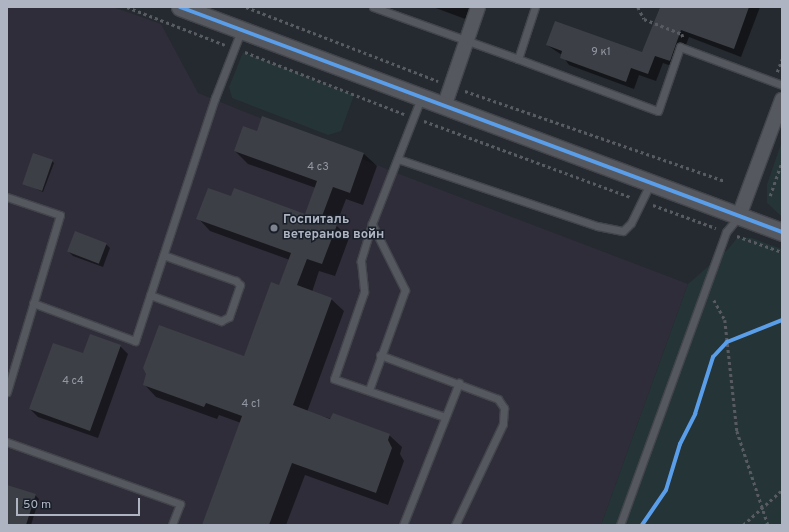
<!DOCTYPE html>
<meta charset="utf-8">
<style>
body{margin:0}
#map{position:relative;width:789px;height:532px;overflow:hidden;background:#252930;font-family:Overpass,sans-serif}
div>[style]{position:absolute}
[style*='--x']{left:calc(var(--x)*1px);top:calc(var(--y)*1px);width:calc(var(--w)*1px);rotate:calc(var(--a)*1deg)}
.medical>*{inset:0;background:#2f2d39}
.green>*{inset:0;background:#253437}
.shadow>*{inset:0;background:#0007}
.building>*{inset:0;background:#3c3f45;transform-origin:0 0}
.path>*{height:2.5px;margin-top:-1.25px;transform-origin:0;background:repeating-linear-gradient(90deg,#585c62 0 3px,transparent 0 6px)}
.roads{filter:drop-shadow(1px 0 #42454b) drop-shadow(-1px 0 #42454b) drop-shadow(0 1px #42454b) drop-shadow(0 -1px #42454b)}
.service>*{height:7px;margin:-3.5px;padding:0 3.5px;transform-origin:3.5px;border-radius:3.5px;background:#55585e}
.minor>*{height:14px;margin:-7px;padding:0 7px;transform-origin:7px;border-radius:7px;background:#55585e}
.tertiary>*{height:17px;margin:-8.5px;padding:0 8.5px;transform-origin:8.5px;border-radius:8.5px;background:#55585e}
.cycleway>*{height:4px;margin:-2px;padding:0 2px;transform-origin:2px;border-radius:2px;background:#5a9eea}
.dots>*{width:11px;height:11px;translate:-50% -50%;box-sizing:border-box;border:2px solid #191f29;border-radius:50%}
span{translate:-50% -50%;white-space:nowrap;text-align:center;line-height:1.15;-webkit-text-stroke:3px #191f29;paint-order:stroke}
.number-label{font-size:11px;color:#9297a3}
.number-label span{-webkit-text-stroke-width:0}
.poi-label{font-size:13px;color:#aeb4c2;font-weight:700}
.left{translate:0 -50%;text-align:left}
.frame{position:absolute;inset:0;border:8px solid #aeb4c2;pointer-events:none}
.scale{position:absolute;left:16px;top:498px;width:124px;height:18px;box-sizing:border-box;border:2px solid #aeb4c2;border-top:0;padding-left:5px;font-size:12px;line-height:14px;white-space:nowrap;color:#aeb4c2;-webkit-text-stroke:3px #191f29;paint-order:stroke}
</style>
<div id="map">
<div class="medical">
<div style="clip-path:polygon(7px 7px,113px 7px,161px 24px,198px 93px,394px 172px,688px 284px,601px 525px,7px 525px)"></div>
</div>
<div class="green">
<div style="clip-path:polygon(243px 52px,354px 95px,341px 131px,328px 135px,232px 98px,229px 87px)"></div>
<div style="clip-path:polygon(782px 141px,782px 217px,767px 203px,767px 184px)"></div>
<div style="clip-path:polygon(737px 238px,752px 238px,782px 249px,782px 525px,601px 525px,688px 284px,728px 249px)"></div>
</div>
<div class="shadow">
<div style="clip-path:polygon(433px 7px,472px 7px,468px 20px)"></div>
<div style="clip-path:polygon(660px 7px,760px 7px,741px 57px,689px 37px,677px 68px,663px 63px,656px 81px,639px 75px,634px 89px,569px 65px,562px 55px,547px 45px,642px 54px)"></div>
<div style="clip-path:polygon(263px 117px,364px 154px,377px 166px,363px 205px,346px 199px,336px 225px,349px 238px,335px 276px,319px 271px,312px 292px,331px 299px,344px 311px,307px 412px,389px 435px,402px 447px,400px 454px,404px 461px,388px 505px,305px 475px,286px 525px,206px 525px,241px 423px,219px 415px,217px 419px,156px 397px,144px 384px,244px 357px,280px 286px,290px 260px,210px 231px,198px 218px,232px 197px,306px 215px,316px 188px,248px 164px,235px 151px,258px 132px)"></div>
<div style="clip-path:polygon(52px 161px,54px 163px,43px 192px,23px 183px)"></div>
<div style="clip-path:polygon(106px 244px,110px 248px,103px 267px,73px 256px,68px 251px)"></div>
<div style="clip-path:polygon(120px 346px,128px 354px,98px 438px,38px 417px,30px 409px)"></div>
<div style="clip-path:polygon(7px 486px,35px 495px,39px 499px,31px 525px,7px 522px)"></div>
</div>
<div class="building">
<div style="clip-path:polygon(660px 7px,749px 7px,734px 49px,681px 30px,670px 61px,655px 56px,648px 74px,631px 68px,626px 82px,560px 58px,562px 51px,546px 45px,555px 21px,642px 52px)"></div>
<div style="clip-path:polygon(262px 116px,364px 153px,350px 193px,333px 187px,321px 219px,337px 225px,322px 264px,307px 259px,297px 285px,332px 298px,293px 405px,330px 419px,333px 413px,390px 434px,388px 440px,392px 448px,376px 493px,292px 463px,269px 525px,202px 525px,242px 416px,206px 403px,204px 407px,143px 385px,146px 374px,143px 368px,159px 325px,244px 356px,271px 282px,279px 285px,291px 253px,196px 219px,208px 188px,231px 196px,234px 188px,305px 214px,317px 181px,234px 151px,243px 126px,257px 131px)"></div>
<div style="left:33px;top:153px;width:21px;height:33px;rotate:19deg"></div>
<div style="left:75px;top:231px;width:34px;height:22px;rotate:21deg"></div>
<div style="clip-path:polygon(90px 334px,121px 345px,90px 431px,29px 409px,53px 343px,83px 353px)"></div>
<div style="clip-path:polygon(7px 485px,36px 494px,26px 525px,7px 525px)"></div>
</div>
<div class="path">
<div style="--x:127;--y:7;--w:105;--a:21.2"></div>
<div style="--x:246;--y:7;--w:206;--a:21.1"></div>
<div style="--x:638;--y:7;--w:13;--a:63"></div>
<div style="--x:644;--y:19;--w:41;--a:21.5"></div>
<div style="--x:682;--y:34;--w:3;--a:72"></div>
<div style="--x:245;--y:52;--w:171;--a:21.3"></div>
<div style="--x:777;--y:72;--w:14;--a:-69"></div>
<div style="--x:465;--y:91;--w:275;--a:19.1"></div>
<div style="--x:424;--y:121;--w:221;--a:20.2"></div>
<div style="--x:770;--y:196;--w:36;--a:-71"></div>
<div style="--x:653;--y:205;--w:67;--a:20.1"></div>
<div style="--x:737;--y:236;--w:48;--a:19.6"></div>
<div style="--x:714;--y:300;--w:23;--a:61"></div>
<div style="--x:725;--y:320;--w:112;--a:83.8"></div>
<div style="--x:737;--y:431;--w:99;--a:71.7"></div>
<div style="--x:743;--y:525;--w:52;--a:-41.9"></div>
</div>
<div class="roads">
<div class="service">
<div style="--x:373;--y:7;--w:154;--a:19.7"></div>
<div style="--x:518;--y:59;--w:55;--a:-71.9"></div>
<div style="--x:518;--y:59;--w:149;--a:20.4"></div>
<div style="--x:658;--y:111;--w:68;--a:-71"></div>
<div style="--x:680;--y:47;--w:109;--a:20.4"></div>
<div style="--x:421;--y:98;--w:135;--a:111.3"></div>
<div style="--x:372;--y:224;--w:39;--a:107"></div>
<div style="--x:361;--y:261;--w:31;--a:84"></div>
<div style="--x:364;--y:292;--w:92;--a:109"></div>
<div style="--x:334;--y:379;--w:117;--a:18.9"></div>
<div style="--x:398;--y:159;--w:210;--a:18.6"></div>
<div style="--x:597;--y:226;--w:26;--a:11"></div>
<div style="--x:623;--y:231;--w:11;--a:-45"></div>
<div style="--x:631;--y:223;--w:43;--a:-64"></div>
<div style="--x:7;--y:197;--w:56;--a:18.8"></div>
<div style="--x:60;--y:215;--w:185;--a:106.7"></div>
<div style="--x:150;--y:295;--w:76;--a:20.1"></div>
<div style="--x:221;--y:321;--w:9;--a:-27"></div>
<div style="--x:229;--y:317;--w:34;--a:-71"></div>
<div style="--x:240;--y:285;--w:6;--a:-135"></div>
<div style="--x:236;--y:281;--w:77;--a:-160.4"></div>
<div style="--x:33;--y:303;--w:109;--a:20.4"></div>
<div style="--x:135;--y:341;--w:256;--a:-71.8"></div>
<div style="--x:215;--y:98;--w:72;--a:-68.8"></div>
<div style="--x:380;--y:355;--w:126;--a:20.4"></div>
<div style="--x:498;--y:399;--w:11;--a:56"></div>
<div style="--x:504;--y:408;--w:16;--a:94"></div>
<div style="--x:503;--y:424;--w:112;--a:115.4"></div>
<div style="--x:369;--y:390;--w:106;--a:-70.2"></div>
<div style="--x:405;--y:290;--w:74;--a:-116.6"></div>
<div style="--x:7;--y:442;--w:184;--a:19.7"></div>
<div style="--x:180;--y:504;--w:22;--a:111"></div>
<div style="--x:403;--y:525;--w:153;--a:-68.5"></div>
<div style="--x:620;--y:525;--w:312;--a:-70.1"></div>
<div style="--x:726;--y:232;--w:21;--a:-51"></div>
</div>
<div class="minor">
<div style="--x:444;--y:107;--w:106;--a:-71.2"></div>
<div style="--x:739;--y:216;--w:124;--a:-69.7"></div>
</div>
<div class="tertiary">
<div style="--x:180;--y:7;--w:643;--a:20.49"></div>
</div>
</div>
<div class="cycleway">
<div style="--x:180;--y:7;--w:643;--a:20.49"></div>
<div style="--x:642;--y:525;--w:42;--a:-55.6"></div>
<div style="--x:666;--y:490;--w:48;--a:-73.1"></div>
<div style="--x:680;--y:444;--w:34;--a:-63"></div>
<div style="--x:695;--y:414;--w:60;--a:-72.5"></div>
<div style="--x:713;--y:357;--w:21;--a:-47"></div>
<div style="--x:727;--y:342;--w:59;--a:-21.8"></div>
</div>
<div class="dots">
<div style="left:274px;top:228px;background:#7e838f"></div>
</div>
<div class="number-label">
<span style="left:601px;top:52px">9 к1</span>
<span style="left:318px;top:167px">4 с3</span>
<span style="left:73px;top:381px">4 с4</span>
<span style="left:251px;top:404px">4 с1</span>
</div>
<div class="poi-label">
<span class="left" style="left:283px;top:228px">Госпиталь<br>ветеранов войн</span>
</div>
<div class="frame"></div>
<div class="scale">50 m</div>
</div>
